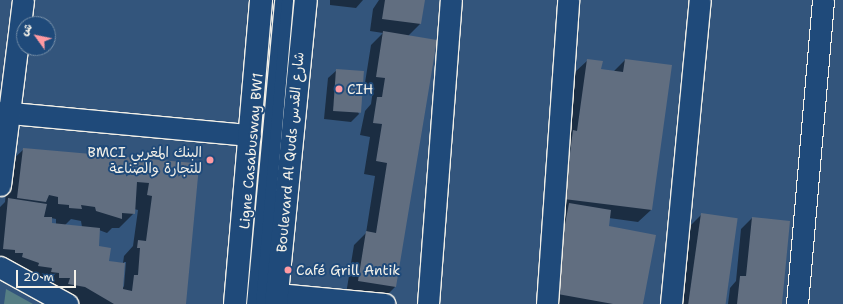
<!DOCTYPE html>
<meta charset="utf-8">
<style>
body{margin:0}
#map{position:relative;width:843px;height:304px;overflow:hidden;background:#33557c;font-family:"Shantell Sans","Playpen Sans Arabic",sans-serif}
div>[style]{position:absolute}
[style*='--x']{left:calc(var(--x)*1px);top:calc(var(--y)*1px);width:calc(var(--w)*1px);rotate:calc(var(--a)*1deg)}
.green>*{inset:0;background:#567e84}
.shadow>*{inset:0;background:#0007}
.building>*{inset:0;background:#616e80;transform-origin:0 0}
.roads{filter:drop-shadow(1px 0 #f4f1e8) drop-shadow(-1px 0 #f4f1e8) drop-shadow(0 1px #f4f1e8) drop-shadow(0 -1px #f4f1e8)}
.service>*{height:11px;margin:-5.5px;padding:0 5.5px;transform-origin:5.5px;border-radius:5.5px;background:#1f4a7a}
.minor>*{height:21px;margin:-10.5px;padding:0 10.5px;transform-origin:10.5px;border-radius:10.5px;background:#1f4a7a}
.primary>*{height:22px;margin:-11px;padding:0 11px;transform-origin:11px;border-radius:11px;background:#1f4a7a}
.dots>*{width:11px;height:11px;translate:-50% -50%;box-sizing:border-box;border:2px solid #1f4a7a;border-radius:50%}
span{translate:-50% -50%;white-space:nowrap;text-align:center;line-height:1.15;-webkit-text-stroke:4px #1f4a7a;paint-order:stroke}
.poi-label{font-size:14px;color:#f4f1e8}
.left{translate:0 -50%;text-align:left}
.right{translate:-100% -50%;text-align:right}
.street-label{font-size:14px;color:#f4f1e8}
.north{position:absolute;left:16px;top:16px;width:40px;height:40px;box-sizing:border-box;background:#1f4a7a;border:1px solid #748da6;border-radius:50%;rotate:303deg;font-size:11px;font-weight:700;line-height:16px;text-align:center;color:#f4f1e8}
.north::after{content:'';display:block;margin:auto;width:14px;height:18px;background:#ff9aa2;clip-path:polygon(50% 0,100% 100%,50% 72%,0 100%)}
.scale{position:absolute;left:16px;top:270px;width:60px;height:18px;box-sizing:border-box;border:2px solid #f4f1e8;border-top:0;padding-left:5px;font-size:12px;line-height:14px;white-space:nowrap;color:#f4f1e8;-webkit-text-stroke:3px #1f4a7a;paint-order:stroke}
</style>
<div id="map">
<div class="green">
<div style="clip-path:polygon(6px 289px,33px 304px,4px 304px)"></div>
</div>
<div class="shadow">
<div style="clip-path:polygon(330px 0,363px 0,356px 8px,330px 5px)"></div>
<div style="clip-path:polygon(379px 0,424px 0,420px 24px,408px 36px,436px 41px,395px 287px,382px 300px,346px 294px,354px 245px,366px 233px,375px 176px,364px 174px,370px 137px,360px 135px,365px 111px,371px 104px,373px 90px,364px 89px,371px 45px,383px 33px,370px 31px,373px 9px)"></div>
<div style="clip-path:polygon(588px 60px,600px 70px,613px 72px,625px 60px,651px 210px,638px 222px,609px 218px,608px 227px,642px 304px,540px 304px,575px 72px)"></div>
<div style="clip-path:polygon(337px 70px,359px 114px,351px 122px,324px 119px,328px 78px)"></div>
<div style="clip-path:polygon(evenodd,24px 149px,193px 164px,185px 304px,76px 304px,0 264px,0 207px,5px 202px,9px 163px,24px 149px,134px 209px,138px 210px,133px 246px,124px 256px,123px 263px,108px 262px,98px 247px,99px 230px,107px 233px,112px 228px,119px 228px,134px 213px,134px 209px,24px 149px,51px 218px,56px 219px,56px 224px,51px 224px,51px 218px,24px 149px,71px 219px,81px 221px,82px 227px,65px 225px,71px 219px,24px 149px,124px 262px,126px 262px,124px 286px,122px 289px,124px 262px)"></div>
<div style="clip-path:polygon(702px 214px,724px 304px,679px 304px,691px 225px)"></div>
<div style="clip-path:polygon(752px 218px,781px 304px,728px 304px,730px 288px,736px 281px,741px 229px)"></div>
</div>
<div class="building">
<div style="clip-path:polygon(385px 0,425px 0,421px 24px,382px 19px)"></div>
<div style="clip-path:polygon(383px 31px,437px 40px,396px 287px,358px 281px,366px 231px,376px 233px,387px 163px,376px 161px,382px 124px,373px 123px,377px 97px,382px 97px,385px 78px,376px 77px)"></div>
<div style="clip-path:polygon(587px 59px,603px 61px,601px 69px,623px 72px,625px 59px,672px 65px,652px 210px,564px 199px,573px 130px,577px 131px)"></div>
<div style="left:336px;top:69px;width:28px;height:42px;rotate:4deg"></div>
<div style="clip-path:polygon(23px 148px,194px 163px,194px 166px,199px 166px,186px 304px,114px 304px,85px 287px,68px 284px,70px 278px,59px 278px,59px 273px,51px 272px,52px 268px,38px 266px,39px 263px,22px 257px,23px 253px,15px 253px,15px 250px,3px 249px,8px 198px,47px 204px,44px 217px,52px 217px,52px 223px,100px 228px,99px 246px,111px 248px,109px 261px,125px 263px,123px 289px,132px 291px,134px 275px,138px 275px,140px 248px,137px 248px,138px 240px,146px 241px,152px 196px,147px 195px,149px 183px,137px 182px,135px 214px,122px 213px,122px 219px,96px 211px,95px 207px,81px 205px,82px 209px,69px 208px,69px 205px,58px 204px,58px 197px,49px 195px,46px 202px,17px 198px)"></div>
<div style="clip-path:polygon(569px 203px,611px 210px,609px 226px,656px 235px,643px 304px,613px 304px,552px 293px)"></div>
<div style="left:701px;top:213px;width:37px;height:92px;rotate:8deg"></div>
<div style="clip-path:polygon(752px 217px,790px 221px,782px 304px,737px 304px,740px 276px,746px 276px)"></div>
</div>
<div class="roads">
<div class="service">
<div style="--x:252;--y:304;--w:305;--a:-84.7"></div>
<div style="--x:261;--y:304;--w:305;--a:-85.1"></div>
</div>
<div class="minor">
<div style="--x:0;--y:112;--w:251;--a:5.3"></div>
<div style="--x:0;--y:185;--w:186;--a:-82.9"></div>
<div style="--x:0;--y:267;--w:77;--a:28.9"></div>
<div style="--x:277;--y:294;--w:108;--a:5.3"></div>
<div style="--x:428;--y:304;--w:305;--a:-85.7"></div>
<div style="--x:547;--y:304;--w:305;--a:-86"></div>
<div style="--x:671;--y:304;--w:305;--a:-84.6"></div>
<div style="--x:797;--y:304;--w:305;--a:-85.1"></div>
</div>
<div class="primary">
<div style="--x:235;--y:304;--w:305;--a:-85.1"></div>
<div style="--x:276;--y:304;--w:305;--a:-84.4"></div>
</div>
</div>
<div class="dots">
<div style="left:339px;top:89px;background:#ff9aa2"></div>
<div style="left:210px;top:160px;background:#ff9aa2"></div>
<div style="left:288px;top:270px;background:#ff9aa2"></div>
</div>
<div class="poi-label">
<span class="left" style="left:347px;top:89px">CIH</span>
<span class="right" style="left:202px;top:160px">BMCI البنك المغربي<br>للتجارة والصناعة</span>
<span class="left" style="left:296px;top:270px">Café Grill Antik</span>
</div>
<div class="street-label">
<span style="left:251px;top:151px;rotate:-85deg">Ligne Casabusway BW1</span>
<span style="left:290px;top:152px;rotate:-85deg">Boulevard Al Quds شارع القدس</span>
</div>
<div class="north">ش</div>
<div class="scale">20 m</div>
</div>
